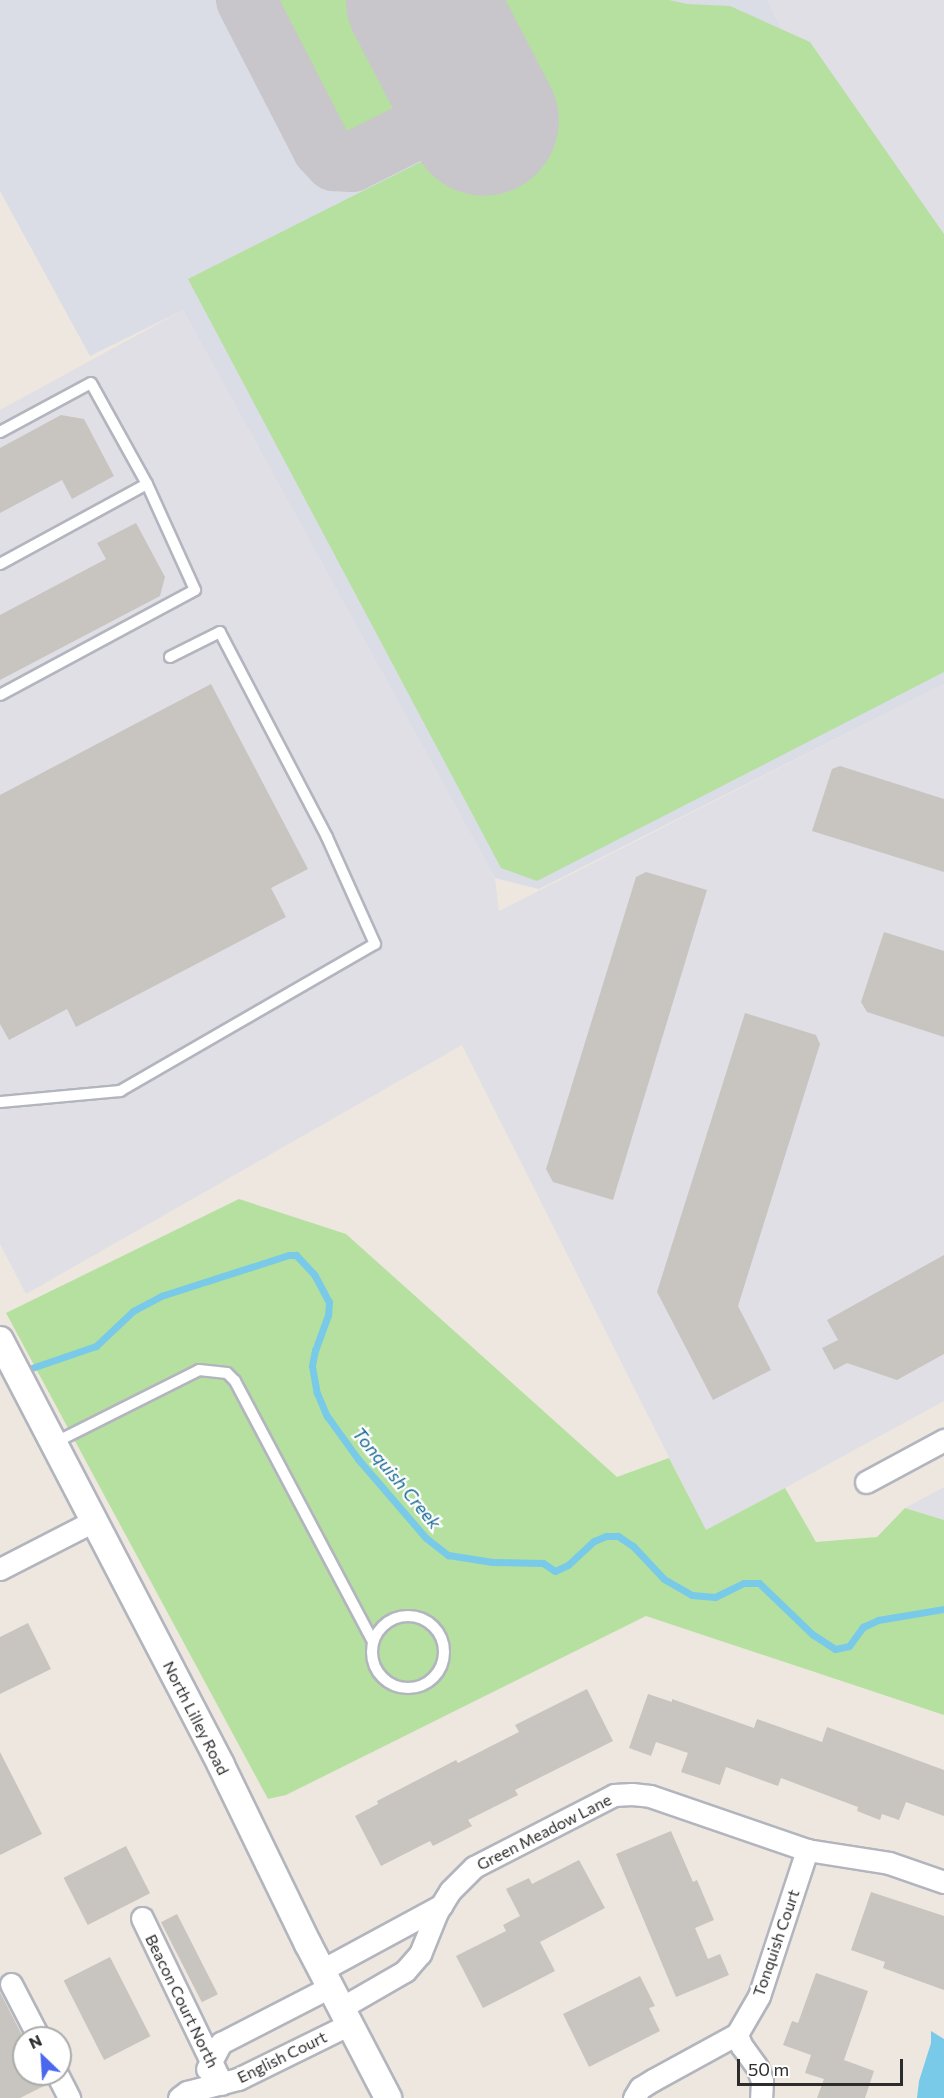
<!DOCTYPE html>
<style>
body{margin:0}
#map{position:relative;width:944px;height:2098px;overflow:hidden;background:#ede7df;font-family:Commissioner,sans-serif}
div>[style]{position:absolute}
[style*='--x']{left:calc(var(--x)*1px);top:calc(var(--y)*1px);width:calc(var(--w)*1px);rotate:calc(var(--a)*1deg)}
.industrial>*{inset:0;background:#e1dfe6}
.airport>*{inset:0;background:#dadce6}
.green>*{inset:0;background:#b5e09f}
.water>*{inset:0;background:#79cae8}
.stream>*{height:7px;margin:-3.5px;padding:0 3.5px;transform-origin:3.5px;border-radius:3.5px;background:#79cae8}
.taxiway>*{height:60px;margin:-30px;padding:0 30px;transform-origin:30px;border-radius:30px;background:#c8c6ca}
.runway>*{height:150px;margin:-75px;padding:0 75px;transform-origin:75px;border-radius:75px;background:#c8c6ca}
.building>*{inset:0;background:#c8c4bf;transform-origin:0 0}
.roads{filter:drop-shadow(2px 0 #b3b5be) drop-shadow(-2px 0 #b3b5be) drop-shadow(0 2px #b3b5be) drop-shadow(0 -2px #b3b5be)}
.service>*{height:10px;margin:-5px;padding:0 5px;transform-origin:5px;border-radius:5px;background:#fff}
.service>.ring{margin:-5px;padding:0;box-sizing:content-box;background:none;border:10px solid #fff;border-radius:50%}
.minor>*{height:21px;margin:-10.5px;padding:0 10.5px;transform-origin:10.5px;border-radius:10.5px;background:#fff}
.tertiary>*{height:26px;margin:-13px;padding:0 13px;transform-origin:13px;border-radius:13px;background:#fff}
span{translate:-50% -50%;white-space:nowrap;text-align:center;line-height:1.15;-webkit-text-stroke:4.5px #fff;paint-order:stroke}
.street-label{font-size:16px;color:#2c2c2c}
.water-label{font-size:18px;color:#166996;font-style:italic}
.north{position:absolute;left:12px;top:2026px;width:60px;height:60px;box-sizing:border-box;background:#fff;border:2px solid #ababab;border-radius:50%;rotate:335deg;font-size:16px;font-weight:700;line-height:24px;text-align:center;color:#2c2c2c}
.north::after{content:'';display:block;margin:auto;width:21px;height:27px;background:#4a67ef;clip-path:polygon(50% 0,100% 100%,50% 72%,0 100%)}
.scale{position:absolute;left:737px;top:2059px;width:166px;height:27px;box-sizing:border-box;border:3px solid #2c2c2c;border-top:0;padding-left:8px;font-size:18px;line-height:21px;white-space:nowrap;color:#2c2c2c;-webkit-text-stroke:4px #fff;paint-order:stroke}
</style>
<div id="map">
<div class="industrial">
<div style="clip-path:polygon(762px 0,944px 0,944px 361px)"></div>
<div style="clip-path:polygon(183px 310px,495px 878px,499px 911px,944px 684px,944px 1401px,706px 1531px,462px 1045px,26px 1294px,0 1244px,0 410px)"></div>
<div style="clip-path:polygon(944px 1487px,944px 1520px,905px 1508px)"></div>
</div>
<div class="airport">
<div style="clip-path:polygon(0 0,767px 0,944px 357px,944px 684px,539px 889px,495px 878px,183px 310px,90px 356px,0 191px)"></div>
</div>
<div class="green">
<div style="clip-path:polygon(263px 0,367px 0,417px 98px,406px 113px,392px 123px,353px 136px,341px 136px,313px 99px)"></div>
<div style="clip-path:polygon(469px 0,669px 0,687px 4px,730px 6px,810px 42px,944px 234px,944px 672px,537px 881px,501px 868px,188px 279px,526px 109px)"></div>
<div style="clip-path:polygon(239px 1199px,346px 1234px,617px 1477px,669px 1458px,706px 1530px,785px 1488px,816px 1542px,877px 1537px,905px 1508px,944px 1520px,944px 1715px,646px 1616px,286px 1795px,268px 1799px,6px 1313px)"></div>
</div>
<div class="water">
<div style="clip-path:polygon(931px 2031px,944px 2039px,944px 2098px,917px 2098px,919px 2081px,931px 2043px)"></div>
</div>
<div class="stream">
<div style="--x:23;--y:1371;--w:77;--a:-18.9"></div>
<div style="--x:96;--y:1346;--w:51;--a:-43.4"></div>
<div style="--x:133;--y:1311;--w:32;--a:-28"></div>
<div style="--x:161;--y:1296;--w:134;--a:-17.8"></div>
<div style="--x:289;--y:1255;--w:7;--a:0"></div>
<div style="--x:296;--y:1255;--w:26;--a:47"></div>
<div style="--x:314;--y:1274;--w:32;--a:62"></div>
<div style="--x:329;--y:1302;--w:13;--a:94"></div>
<div style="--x:328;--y:1315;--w:37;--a:110"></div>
<div style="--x:315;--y:1350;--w:16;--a:101"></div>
<div style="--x:312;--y:1366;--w:27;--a:80"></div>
<div style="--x:317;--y:1393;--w:25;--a:67"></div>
<div style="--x:327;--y:1416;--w:53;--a:54.2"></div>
<div style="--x:358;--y:1459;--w:104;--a:49.3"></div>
<div style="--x:426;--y:1538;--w:28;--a:38"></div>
<div style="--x:448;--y:1555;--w:45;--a:9"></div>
<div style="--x:492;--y:1562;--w:51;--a:1.1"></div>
<div style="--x:543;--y:1563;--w:14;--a:34"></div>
<div style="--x:555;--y:1571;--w:14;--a:-25"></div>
<div style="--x:568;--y:1565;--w:35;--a:-43"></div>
<div style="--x:594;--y:1541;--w:13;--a:-23"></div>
<div style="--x:606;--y:1536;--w:12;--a:0"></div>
<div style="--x:618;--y:1536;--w:18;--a:34"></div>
<div style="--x:633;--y:1546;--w:45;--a:46.8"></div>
<div style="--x:664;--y:1579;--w:32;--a:30"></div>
<div style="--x:692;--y:1595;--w:23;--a:5"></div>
<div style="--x:715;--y:1597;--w:32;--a:-26"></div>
<div style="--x:744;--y:1583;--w:15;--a:0"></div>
<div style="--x:759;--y:1583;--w:74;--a:43.9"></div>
<div style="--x:812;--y:1634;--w:27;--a:33"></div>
<div style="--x:835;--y:1649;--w:14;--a:-12"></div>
<div style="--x:849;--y:1646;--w:24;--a:-54"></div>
<div style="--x:863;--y:1627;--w:17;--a:-25"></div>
<div style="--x:878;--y:1620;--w:67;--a:-9.5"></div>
</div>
<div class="taxiway">
<div style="--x:246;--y:0;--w:166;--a:62.8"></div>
<div style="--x:322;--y:148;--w:18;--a:47"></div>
<div style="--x:334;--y:161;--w:18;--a:3"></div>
<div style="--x:352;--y:162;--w:136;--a:-26.8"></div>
</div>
<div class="runway">
<div style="--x:421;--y:0;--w:136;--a:62.5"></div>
</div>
<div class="building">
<div style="clip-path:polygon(61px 415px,84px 419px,114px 476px,72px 499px,62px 480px,0 513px,0 448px)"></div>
<div style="clip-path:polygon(136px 523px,165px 577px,160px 596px,0 680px,0 615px,106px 559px,97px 543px)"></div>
<div style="clip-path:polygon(211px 684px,308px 869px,271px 888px,286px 917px,76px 1027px,67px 1009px,9px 1040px,0 1024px,0 795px)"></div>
<div style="clip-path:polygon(840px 766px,944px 799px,944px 872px,812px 831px,832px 769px)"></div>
<div style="clip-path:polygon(646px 872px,707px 890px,613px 1200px,553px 1182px,546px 1169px,636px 877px)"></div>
<div style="clip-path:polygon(884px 932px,944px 951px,944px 1037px,867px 1012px,861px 1002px)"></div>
<div style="clip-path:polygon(745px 1013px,816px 1035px,820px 1044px,738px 1306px,771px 1370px,713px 1400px,657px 1292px)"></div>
<div style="clip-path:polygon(944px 1255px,944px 1354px,897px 1380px,847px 1363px,834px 1370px,822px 1348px,838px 1340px,827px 1320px)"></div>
<div style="clip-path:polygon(28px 1623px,51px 1669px,0 1694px,0 1637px)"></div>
<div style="clip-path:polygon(587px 1689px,613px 1741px,515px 1790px,518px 1795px,468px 1820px,472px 1826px,433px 1846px,430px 1841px,381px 1866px,355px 1816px,378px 1804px,377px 1801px,456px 1760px,458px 1763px,519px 1732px,515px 1725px)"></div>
<div style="clip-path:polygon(648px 1694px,672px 1702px,672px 1699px,754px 1728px,757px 1719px,822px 1742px,827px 1727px,944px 1770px,944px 1816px,906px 1802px,899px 1820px,882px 1814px,880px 1820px,857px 1811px,858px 1807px,781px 1778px,778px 1786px,726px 1767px,720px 1785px,681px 1772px,688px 1753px,656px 1742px,651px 1756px,629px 1748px)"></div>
<div style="clip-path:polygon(0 1752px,42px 1834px,0 1855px)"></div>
<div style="clip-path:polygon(671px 1831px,693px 1882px,697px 1880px,714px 1920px,695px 1928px,708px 1959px,720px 1954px,729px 1975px,676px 1997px,616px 1854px)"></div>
<div style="left:126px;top:1846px;width:53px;height:70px;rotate:63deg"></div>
<div style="clip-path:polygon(579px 1860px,605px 1908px,540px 1942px,555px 1971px,483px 2008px,456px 1956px,506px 1931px,503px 1925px,520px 1916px,506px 1889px,529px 1878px,532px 1884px)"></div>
<div style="clip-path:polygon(871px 1892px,944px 1916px,944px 1990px,883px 1968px,885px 1962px,851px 1950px)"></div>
<div style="left:177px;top:1914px;width:90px;height:18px;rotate:63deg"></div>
<div style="left:110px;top:1957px;width:89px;height:52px;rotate:63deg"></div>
<div style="clip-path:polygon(816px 1973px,868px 1991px,844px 2060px,874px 2071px,865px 2098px,817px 2098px,824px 2079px,805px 2073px,811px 2055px,783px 2045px,792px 2021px,798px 2023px)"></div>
<div style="clip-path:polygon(640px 1976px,655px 2006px,649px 2008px,660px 2031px,589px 2067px,563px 2014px)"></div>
<div style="clip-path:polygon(0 1992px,24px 2039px,24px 2074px,44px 2074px,48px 2084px,20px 2098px,0 2098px)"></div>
</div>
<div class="roads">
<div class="service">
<div style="--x:0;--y:432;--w:103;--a:-28.3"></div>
<div style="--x:91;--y:383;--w:115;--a:61"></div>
<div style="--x:147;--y:484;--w:116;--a:65.6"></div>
<div style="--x:195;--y:590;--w:221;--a:151.7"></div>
<div style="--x:0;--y:564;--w:167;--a:-28.6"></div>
<div style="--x:0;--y:1102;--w:121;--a:-5.2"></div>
<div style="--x:120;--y:1091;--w:294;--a:-30"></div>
<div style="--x:375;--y:944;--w:117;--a:-114.2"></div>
<div style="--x:327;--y:837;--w:231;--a:-117.6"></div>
<div style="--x:220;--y:632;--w:56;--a:153.4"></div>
<div style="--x:54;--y:1443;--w:162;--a:-26.7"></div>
<div style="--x:199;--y:1370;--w:28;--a:6"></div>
<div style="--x:227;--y:1373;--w:11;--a:45"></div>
<div style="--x:235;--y:1381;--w:293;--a:62.1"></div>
<div class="ring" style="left:372px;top:1616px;width:62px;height:62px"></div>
</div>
<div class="minor">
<div style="--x:866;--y:1482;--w:89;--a:-28.3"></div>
<div style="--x:0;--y:1569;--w:106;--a:-27.1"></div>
<div style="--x:142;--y:1918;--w:184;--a:64.3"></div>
<div style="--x:322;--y:1970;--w:136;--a:-28.4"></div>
<div style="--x:11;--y:1984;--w:61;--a:62.6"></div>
<div style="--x:341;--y:2008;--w:74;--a:-30"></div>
<div style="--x:405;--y:1971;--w:23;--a:-49"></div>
<div style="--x:420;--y:1954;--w:45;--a:-68"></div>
<div style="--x:437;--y:1912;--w:25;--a:-58"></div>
<div style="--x:450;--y:1891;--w:34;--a:-45"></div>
<div style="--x:474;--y:1867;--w:157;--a:-27.2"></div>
<div style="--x:614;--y:1795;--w:18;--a:-3"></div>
<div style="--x:632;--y:1794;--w:18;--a:6"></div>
<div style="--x:650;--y:1796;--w:166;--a:19"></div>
<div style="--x:807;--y:1850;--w:83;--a:9"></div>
<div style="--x:889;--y:1863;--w:58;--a:19.1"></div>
<div style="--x:737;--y:2034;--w:44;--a:-59.9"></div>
<div style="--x:759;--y:1996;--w:154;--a:-71.8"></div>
<div style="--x:207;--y:2069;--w:30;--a:-62"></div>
<div style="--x:221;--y:2043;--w:123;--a:-27.2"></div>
<div style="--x:57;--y:2074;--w:27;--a:63"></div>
<div style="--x:179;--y:2098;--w:10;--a:-37"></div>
<div style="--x:187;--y:2092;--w:53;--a:-14.3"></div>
<div style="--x:238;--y:2079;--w:125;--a:-26.2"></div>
<div style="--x:634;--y:2098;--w:12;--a:-59"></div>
<div style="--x:640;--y:2088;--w:15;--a:-32"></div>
<div style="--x:653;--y:2080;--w:96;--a:-28.7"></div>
<div style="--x:737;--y:2034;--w:12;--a:70"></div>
<div style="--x:741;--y:2045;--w:27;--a:54"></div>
<div style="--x:757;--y:2067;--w:15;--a:70"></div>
<div style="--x:762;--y:2081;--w:17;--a:93"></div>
</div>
<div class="tertiary">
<div style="--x:0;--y:1340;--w:479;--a:62.5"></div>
<div style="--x:221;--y:1765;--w:199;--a:64.1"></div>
<div style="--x:308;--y:1944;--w:174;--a:62.5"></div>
</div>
</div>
<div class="street-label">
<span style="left:196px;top:1718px;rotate:63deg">North Lilley Road</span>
<span style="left:544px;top:1832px;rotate:-27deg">Green Meadow Lane</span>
<span style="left:776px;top:1943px;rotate:-71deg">Tonquish Court</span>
<span style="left:182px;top:2001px;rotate:64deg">Beacon Court North</span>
<span style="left:282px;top:2057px;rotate:-26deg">English Court</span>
</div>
<div class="water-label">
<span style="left:397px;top:1478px;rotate:50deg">Tonquish Creek</span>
</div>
<div class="north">N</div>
<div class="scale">50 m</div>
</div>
